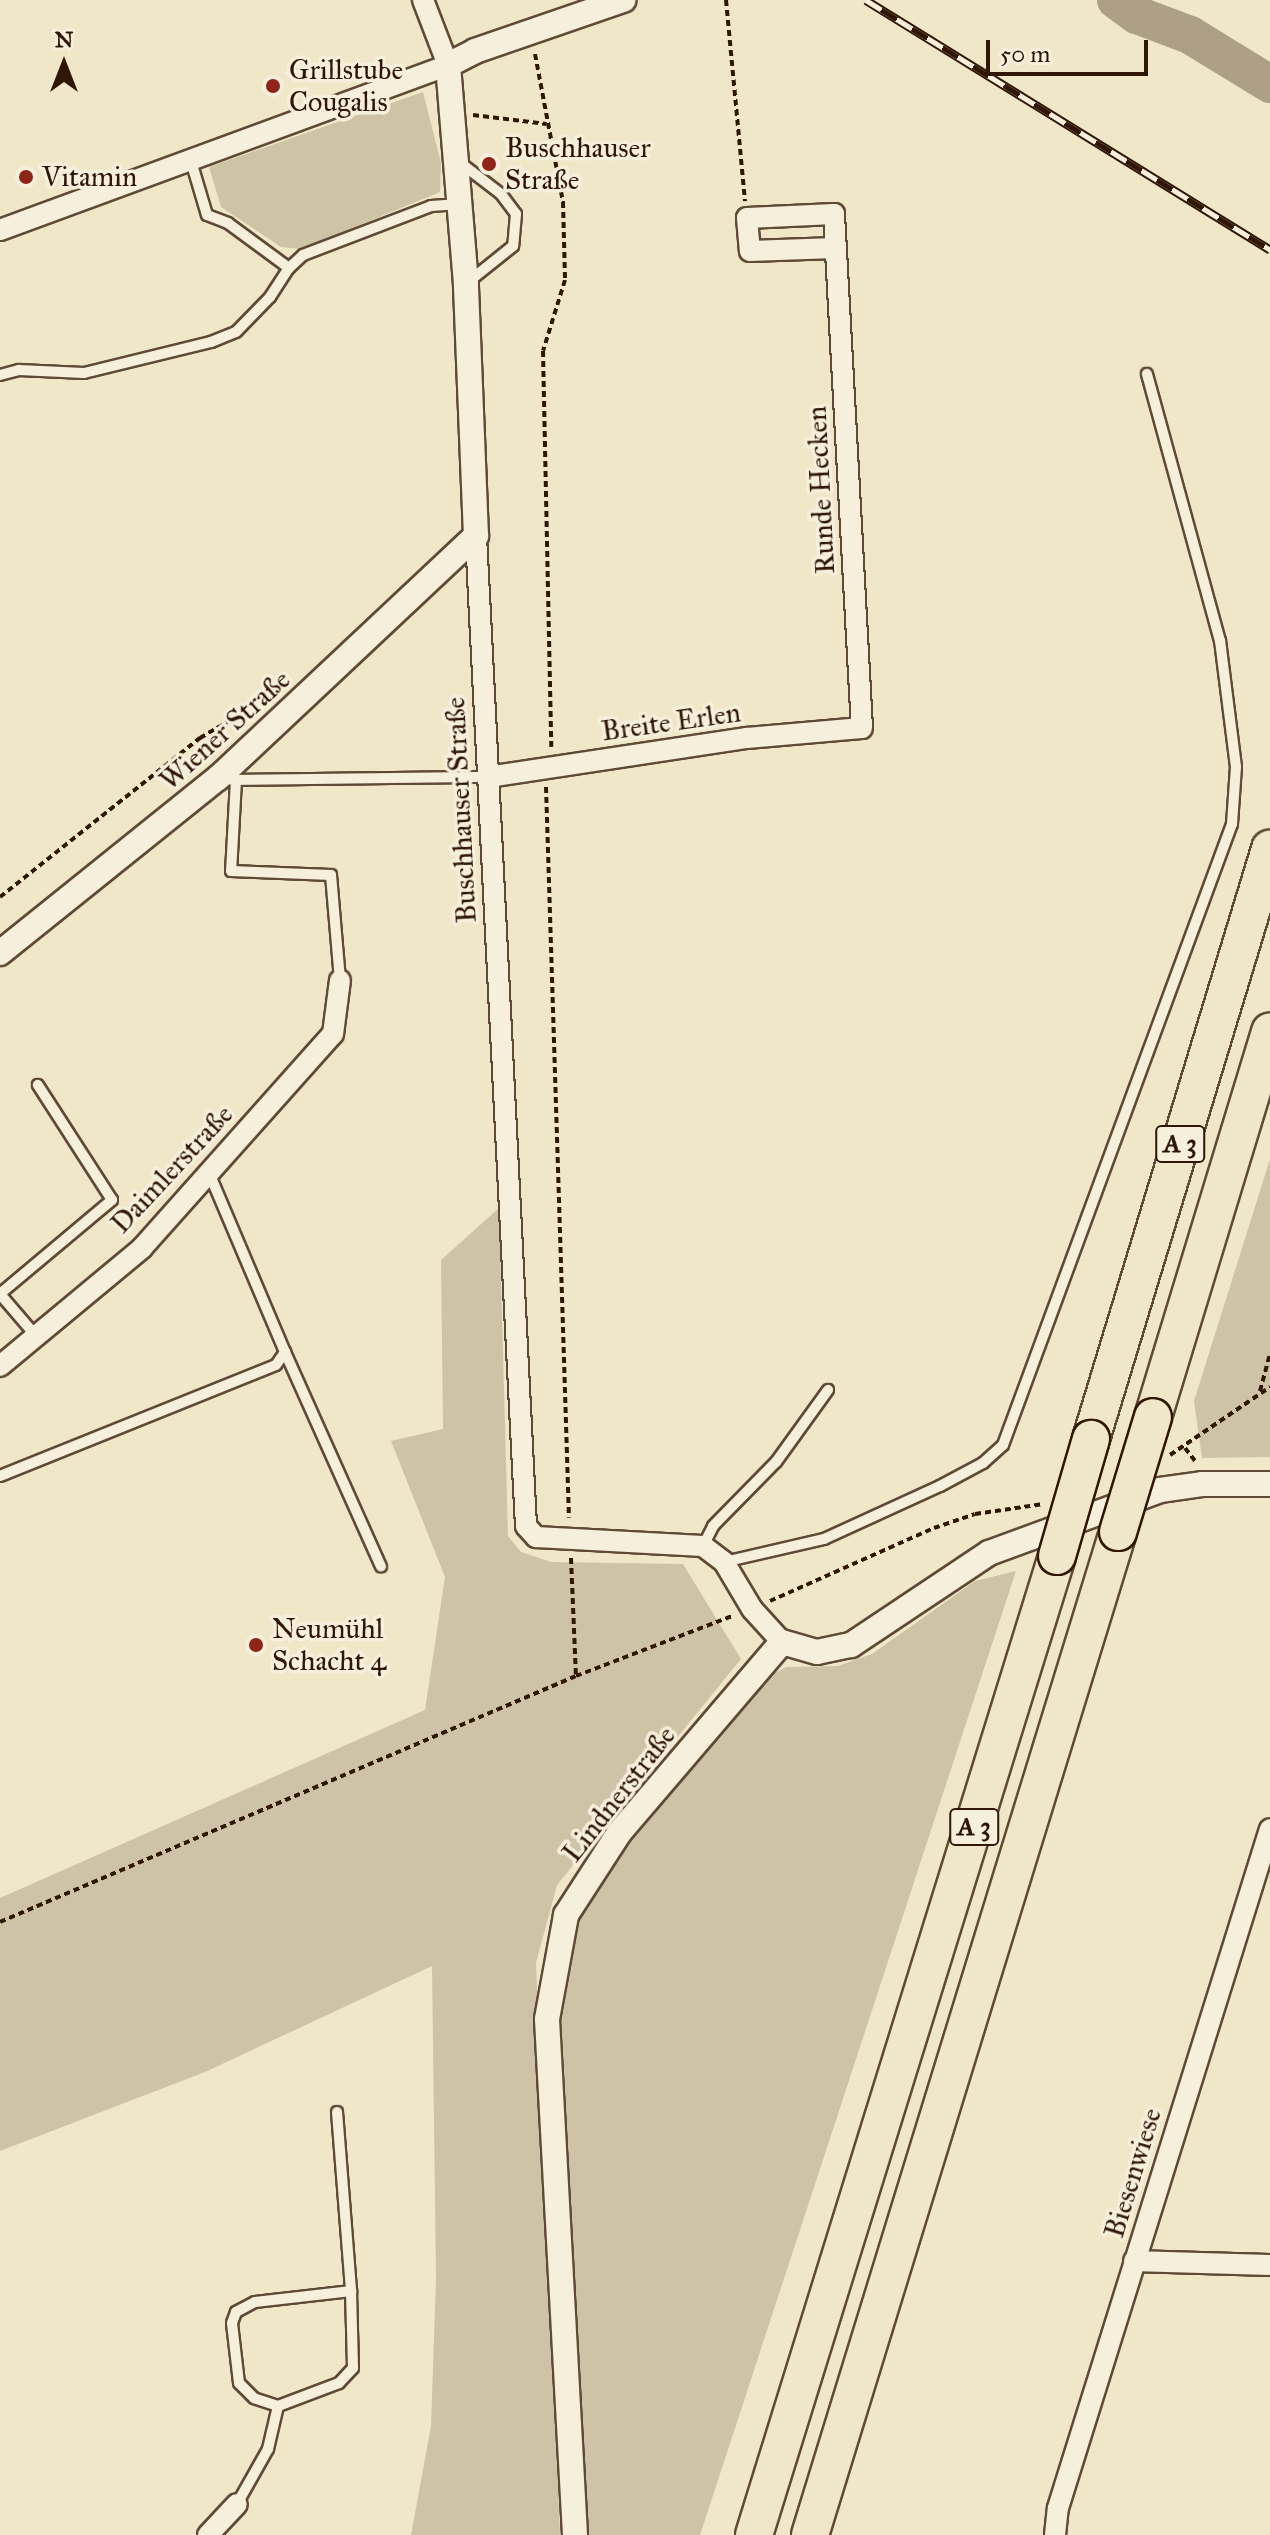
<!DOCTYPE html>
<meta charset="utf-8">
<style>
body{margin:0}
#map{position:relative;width:1270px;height:2535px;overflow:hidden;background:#f0e7c8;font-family:"IM FELL Great Primer",serif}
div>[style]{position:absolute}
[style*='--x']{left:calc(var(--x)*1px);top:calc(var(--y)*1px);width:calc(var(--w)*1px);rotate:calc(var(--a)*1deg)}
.green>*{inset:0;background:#cfc3a7}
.river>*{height:38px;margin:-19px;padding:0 19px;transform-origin:19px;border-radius:19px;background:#aea086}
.path>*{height:4px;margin-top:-2px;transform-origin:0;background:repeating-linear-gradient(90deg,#2f1605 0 6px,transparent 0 10px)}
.roads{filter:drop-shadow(2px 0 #5f4a36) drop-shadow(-2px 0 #5f4a36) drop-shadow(0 2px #5f4a36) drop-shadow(0 -2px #5f4a36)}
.service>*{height:10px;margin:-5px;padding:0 5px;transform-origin:5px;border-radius:5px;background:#f5efdb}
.minor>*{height:20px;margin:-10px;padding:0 10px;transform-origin:10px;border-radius:10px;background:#f5efdb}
.tertiary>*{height:24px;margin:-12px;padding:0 12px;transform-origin:12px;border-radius:12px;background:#f5efdb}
.motorway>*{height:36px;margin:-18px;padding:0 18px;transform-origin:18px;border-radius:18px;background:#f0e7c8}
.rail>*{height:9px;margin-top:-4.5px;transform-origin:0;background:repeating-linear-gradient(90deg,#f5efdb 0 18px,#2f1605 0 36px);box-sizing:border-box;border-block:2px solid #2f1605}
.bridges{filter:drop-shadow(2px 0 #2f1605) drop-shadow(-2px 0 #2f1605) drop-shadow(0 2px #2f1605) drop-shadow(0 -2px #2f1605)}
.motorway-bridge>*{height:36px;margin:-18px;padding:0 18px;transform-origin:18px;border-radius:18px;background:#f0e7c8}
.dots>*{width:22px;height:22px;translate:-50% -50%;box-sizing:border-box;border:4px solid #f5efdb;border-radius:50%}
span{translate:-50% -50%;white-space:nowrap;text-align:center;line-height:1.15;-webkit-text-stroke:7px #f5efdb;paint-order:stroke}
.shield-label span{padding:2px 6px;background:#f5efdb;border:2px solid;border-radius:6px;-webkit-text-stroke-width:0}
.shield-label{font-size:26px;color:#2f1605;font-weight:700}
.poi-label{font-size:28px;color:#2f1605}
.left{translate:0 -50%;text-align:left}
.street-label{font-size:28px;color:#2f1605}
.north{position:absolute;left:24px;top:24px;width:80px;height:80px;-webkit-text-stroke:6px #f5efdb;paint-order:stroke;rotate:0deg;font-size:22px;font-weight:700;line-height:32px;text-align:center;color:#2f1605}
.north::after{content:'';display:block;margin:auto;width:28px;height:36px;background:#2f1605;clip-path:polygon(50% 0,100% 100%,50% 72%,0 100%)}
.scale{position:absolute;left:986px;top:40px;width:162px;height:36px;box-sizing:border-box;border:4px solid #2f1605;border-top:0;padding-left:10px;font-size:24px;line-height:28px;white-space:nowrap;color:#2f1605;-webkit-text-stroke:6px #f5efdb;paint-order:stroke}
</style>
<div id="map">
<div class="green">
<div style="clip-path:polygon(423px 92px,441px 163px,440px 192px,301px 249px,281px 247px,221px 207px,209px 167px)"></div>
<div style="clip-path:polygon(1270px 1159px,1270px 1457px,1202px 1458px,1194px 1401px)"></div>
<div style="clip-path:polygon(499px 1208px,508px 1536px,521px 1552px,551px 1562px,683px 1564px,741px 1659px,557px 1885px,536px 1963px,560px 2535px,411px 2535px,431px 2426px,436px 2279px,432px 1966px,205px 2072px,0 2151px,0 1898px,425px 1710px,445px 1577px,391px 1441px,443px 1429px,441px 1260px)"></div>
<div style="clip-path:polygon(1016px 1571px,700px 2535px,585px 2535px,550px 2019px,569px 1915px,773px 1674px,786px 1667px,838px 1666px,872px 1654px,975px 1581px)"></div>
</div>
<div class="river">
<div style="--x:1116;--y:0;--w:26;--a:36"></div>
<div style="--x:1137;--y:15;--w:57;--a:20.7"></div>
<div style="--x:1190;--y:35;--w:94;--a:31.5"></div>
</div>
<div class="path">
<div style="--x:726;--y:0;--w:202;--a:84.6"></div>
<div style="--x:535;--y:54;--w:151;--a:79.3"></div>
<div style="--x:563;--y:202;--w:78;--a:88.5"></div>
<div style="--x:565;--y:280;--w:74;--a:107.2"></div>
<div style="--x:543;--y:351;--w:396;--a:88.8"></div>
<div style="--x:473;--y:115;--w:74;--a:7"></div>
<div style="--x:546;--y:787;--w:731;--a:88.2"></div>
<div style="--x:0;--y:897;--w:256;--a:-38.5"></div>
<div style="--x:200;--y:738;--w:82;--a:-30.6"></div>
<div style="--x:1260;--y:1391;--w:38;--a:-75"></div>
<div style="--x:1185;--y:1448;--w:18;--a:52"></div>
<div style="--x:1170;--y:1455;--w:121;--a:-34.2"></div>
<div style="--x:571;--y:1558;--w:118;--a:87.6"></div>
<div style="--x:770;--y:1601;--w:180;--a:-24"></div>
<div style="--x:934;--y:1528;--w:43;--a:-18.9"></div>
<div style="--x:975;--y:1514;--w:69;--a:-8.4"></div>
<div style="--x:0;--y:1922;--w:626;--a:-23.13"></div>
<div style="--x:576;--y:1676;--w:167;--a:-21"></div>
</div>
<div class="roads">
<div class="service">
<div style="--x:458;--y:161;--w:54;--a:37.5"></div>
<div style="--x:501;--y:194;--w:25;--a:53"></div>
<div style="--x:516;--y:214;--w:32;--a:95"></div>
<div style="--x:513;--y:246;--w:59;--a:141.2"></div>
<div style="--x:289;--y:268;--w:19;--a:-43"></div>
<div style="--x:303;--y:255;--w:137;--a:-20.9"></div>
<div style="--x:431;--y:206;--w:29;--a:-4"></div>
<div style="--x:0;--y:375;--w:20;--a:-15"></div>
<div style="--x:19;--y:370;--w:65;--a:2.6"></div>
<div style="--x:84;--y:373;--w:131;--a:-13.7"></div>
<div style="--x:211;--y:342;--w:27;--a:-22"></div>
<div style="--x:236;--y:332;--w:49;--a:-45.8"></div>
<div style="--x:270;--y:297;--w:35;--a:-57"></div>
<div style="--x:289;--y:268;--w:76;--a:-143.6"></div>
<div style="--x:228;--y:223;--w:22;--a:-159"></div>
<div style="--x:207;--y:215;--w:56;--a:-106.5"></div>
<div style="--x:220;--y:778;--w:16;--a:7"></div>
<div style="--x:236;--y:780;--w:91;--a:93.1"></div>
<div style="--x:231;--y:871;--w:100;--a:2.3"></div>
<div style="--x:331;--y:875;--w:105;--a:85.1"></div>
<div style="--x:236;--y:780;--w:252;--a:-0.7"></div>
<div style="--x:1;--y:1293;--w:145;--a:-40"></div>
<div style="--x:112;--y:1200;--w:137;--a:-122.8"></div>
<div style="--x:0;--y:1294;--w:55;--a:49.4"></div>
<div style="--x:285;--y:1352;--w:235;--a:65.9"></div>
<div style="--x:0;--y:1476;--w:297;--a:-21.9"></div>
<div style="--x:276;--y:1365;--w:16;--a:-55"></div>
<div style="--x:285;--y:1352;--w:194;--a:-113"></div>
<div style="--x:703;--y:1546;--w:22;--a:-63"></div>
<div style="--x:713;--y:1526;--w:90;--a:-45.5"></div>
<div style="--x:776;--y:1462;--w:89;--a:-54.2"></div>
<div style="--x:724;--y:1562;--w:103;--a:-13"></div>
<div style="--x:824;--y:1539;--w:128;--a:-24.6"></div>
<div style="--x:940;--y:1486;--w:49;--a:-28.1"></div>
<div style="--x:983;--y:1463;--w:27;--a:-42"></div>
<div style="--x:1003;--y:1445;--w:662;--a:-69.76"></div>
<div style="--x:1232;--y:824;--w:57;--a:-86"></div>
<div style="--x:1236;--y:767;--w:127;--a:-97.2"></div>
<div style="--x:1220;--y:641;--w:277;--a:-105.3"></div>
<div style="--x:337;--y:2112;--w:180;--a:85.5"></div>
<div style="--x:237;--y:2504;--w:63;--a:-60.6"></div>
<div style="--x:268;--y:2449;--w:44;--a:-76.9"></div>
<div style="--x:278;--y:2406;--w:25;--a:-162"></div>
<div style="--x:254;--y:2398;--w:21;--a:-135"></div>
<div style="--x:239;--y:2383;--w:60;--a:-96.7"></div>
<div style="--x:232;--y:2323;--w:12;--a:-70"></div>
<div style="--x:236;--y:2312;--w:21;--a:-28"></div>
<div style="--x:255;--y:2302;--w:97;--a:-6.5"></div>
<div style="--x:351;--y:2291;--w:77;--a:88.5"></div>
<div style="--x:353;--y:2368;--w:21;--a:133"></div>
<div style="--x:339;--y:2383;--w:65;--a:159.3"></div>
</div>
<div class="minor">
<div style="--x:0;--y:230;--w:477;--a:-20.2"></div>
<div style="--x:448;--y:65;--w:70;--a:-111"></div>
<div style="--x:476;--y:536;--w:991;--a:87.11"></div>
<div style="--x:526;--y:1526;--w:15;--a:48"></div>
<div style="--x:536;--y:1537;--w:167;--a:3.1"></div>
<div style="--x:703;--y:1546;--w:26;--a:37"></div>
<div style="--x:724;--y:1562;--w:55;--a:59.2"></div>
<div style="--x:752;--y:1609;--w:45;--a:47.7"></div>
<div style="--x:488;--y:777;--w:262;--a:-8.6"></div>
<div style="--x:747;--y:738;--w:115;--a:-5"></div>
<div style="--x:862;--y:728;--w:515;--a:-93.12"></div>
<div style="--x:834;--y:214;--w:87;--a:177.4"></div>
<div style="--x:747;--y:218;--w:33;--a:85"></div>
<div style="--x:750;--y:251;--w:85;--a:-2"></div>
<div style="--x:0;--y:1366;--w:185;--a:-39.7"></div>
<div style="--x:142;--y:1248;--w:287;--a:-48.3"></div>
<div style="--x:333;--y:1034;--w:54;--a:-82.6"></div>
<div style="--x:1134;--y:2261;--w:136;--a:1.7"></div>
<div style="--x:208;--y:2535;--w:42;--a:-46.9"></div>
<div style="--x:1055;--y:2535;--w:27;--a:-84"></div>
<div style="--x:1058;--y:2508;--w:711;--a:-72.66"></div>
</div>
<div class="tertiary">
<div style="--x:0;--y:953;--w:280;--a:-38.8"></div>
<div style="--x:218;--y:778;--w:354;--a:-43.2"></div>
<div style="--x:476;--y:536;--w:252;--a:-92.3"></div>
<div style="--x:466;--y:284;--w:220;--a:-94.7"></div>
<div style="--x:448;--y:65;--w:30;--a:-27"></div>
<div style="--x:475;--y:51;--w:157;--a:-19"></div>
<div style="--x:575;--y:2535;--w:517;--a:-93.11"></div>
<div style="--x:547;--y:2019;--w:106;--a:-79.6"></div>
<div style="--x:566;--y:1915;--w:98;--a:-57.1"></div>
<div style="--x:619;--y:1833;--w:251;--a:-49.5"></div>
<div style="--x:782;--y:1642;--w:36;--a:16"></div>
<div style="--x:817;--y:1652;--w:35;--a:-12"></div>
<div style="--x:851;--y:1645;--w:166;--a:-33.7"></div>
<div style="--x:989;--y:1553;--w:182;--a:-20.2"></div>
<div style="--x:1160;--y:1490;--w:42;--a:-8.1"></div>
<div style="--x:1202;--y:1484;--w:68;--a:0"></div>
</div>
<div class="motorway">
<div style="--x:1153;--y:1417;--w:403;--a:-73.1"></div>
<div style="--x:1091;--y:1439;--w:617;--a:-73.12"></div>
<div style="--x:754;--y:2535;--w:1025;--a:-72.8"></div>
<div style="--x:810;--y:2535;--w:1049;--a:-72.93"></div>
</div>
</div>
<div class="rail">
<div style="--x:866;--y:0;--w:475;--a:31.7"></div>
</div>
<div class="bridges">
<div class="motorway-bridge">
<div style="--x:1118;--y:1532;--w:120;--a:-73.1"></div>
<div style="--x:1057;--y:1556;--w:122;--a:-73.8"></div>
</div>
</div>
<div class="dots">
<div style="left:273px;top:86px;background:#8f2418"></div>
<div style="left:489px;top:164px;background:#8f2418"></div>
<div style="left:26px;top:177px;background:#8f2418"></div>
<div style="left:256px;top:1645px;background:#8f2418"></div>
</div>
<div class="shield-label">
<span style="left:1180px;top:1144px">A 3</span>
<span style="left:974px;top:1827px">A 3</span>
</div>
<div class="poi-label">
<span class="left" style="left:289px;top:86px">Grillstube<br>Cougalis</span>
<span class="left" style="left:505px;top:164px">Buschhauser<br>Straße</span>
<span class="left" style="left:42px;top:177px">Vitamin</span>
<span class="left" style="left:272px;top:1645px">Neumühl<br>Schacht 4</span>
</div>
<div class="street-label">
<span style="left:821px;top:490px;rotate:-93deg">Runde Hecken</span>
<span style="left:671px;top:722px;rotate:-8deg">Breite Erlen</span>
<span style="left:225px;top:730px;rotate:-42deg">Wiener Straße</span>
<span style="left:461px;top:810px;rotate:-93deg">Buschhauser Straße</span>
<span style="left:172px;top:1169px;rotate:-47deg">Daimlerstraße</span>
<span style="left:619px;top:1794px;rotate:-52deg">Lindnerstraße</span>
<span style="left:1133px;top:2173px;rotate:-73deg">Biesenwiese</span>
</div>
<div class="north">N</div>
<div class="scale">50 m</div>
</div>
